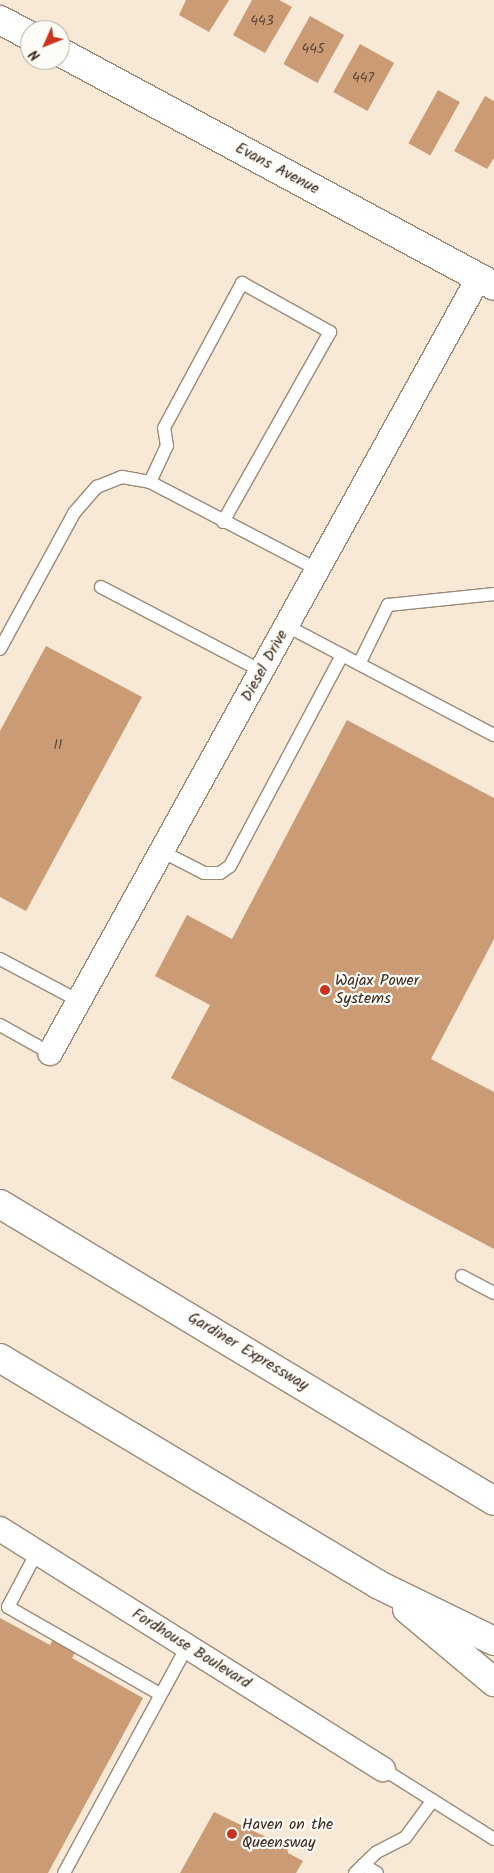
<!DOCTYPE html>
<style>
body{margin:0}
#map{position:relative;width:494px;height:1873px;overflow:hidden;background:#f7e9d5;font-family:Kalam,sans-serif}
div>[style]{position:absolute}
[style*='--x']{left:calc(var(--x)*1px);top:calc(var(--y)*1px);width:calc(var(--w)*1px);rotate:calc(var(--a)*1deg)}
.building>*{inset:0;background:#ca9b75;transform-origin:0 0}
.roads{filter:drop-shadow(1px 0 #998a7a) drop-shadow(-1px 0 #998a7a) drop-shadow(0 1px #998a7a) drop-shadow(0 -1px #998a7a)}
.lane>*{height:12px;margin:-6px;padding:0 6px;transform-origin:6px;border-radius:6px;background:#fff}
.street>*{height:24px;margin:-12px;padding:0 12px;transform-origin:12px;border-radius:12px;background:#fff}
.secondary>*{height:28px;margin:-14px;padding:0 14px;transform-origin:14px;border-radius:14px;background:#fff}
.highway>*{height:28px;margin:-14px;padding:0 14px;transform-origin:14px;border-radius:14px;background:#fff}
.dots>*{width:14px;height:14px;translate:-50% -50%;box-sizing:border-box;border:2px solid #fdfcf7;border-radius:50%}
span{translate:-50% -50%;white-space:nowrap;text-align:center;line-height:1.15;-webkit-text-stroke:4.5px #fdfcf7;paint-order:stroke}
.number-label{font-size:14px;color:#5f4634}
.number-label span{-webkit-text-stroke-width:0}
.street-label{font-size:16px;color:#3b2a1e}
.poi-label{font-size:16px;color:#3b2a1e}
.left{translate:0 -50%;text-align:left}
.north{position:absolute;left:20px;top:20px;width:50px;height:50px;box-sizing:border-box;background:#fdfcf7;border:1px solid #afa8a0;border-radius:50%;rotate:226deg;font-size:14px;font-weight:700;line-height:20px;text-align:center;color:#3b2a1e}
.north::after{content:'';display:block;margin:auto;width:18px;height:22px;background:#c8321e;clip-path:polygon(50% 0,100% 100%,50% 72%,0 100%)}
</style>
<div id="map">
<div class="building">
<div style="clip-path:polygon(186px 0,229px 0,209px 32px,179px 15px)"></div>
<div style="clip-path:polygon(252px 0,279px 0,292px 7px,265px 53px,233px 35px)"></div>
<div style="left:310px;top:16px;width:39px;height:55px;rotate:29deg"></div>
<div style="left:360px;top:44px;width:39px;height:55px;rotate:29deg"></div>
<div style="left:438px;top:90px;width:25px;height:61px;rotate:29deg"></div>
<div style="clip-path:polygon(485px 96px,494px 101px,494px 158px,487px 169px,454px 151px)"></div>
<div style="clip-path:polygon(46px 646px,142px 697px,26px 911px,0 897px,0 731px)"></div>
<div style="clip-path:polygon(347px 720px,494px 798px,494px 939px,431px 1059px,494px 1092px,494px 1249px,171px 1078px,210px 1005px,155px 976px,187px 915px,232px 939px)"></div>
<div style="clip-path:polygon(0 1618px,50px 1645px,53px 1639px,76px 1651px,72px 1658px,143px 1698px,48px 1873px,0 1873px)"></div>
<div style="clip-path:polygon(214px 1812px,287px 1847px,288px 1853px,303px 1861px,296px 1873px,180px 1873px)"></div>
</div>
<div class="roads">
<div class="lane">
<div style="--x:150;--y:482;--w:40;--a:-65"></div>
<div style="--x:167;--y:446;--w:18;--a:-99"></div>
<div style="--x:164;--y:428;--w:165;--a:-61.7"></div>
<div style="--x:242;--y:283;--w:101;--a:29.1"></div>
<div style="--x:330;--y:332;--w:218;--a:119.4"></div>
<div style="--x:101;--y:587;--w:182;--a:27.6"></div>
<div style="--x:287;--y:626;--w:234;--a:27.8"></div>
<div style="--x:0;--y:649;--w:155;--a:-61.4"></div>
<div style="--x:74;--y:513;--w:35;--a:-49"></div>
<div style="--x:97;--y:487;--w:27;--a:-22"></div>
<div style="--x:122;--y:477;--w:28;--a:10"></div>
<div style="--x:150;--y:482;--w:190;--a:27.6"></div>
<div style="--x:359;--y:664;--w:66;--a:-63.8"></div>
<div style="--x:388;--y:605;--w:107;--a:-5.9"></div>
<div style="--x:163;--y:852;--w:46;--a:27.1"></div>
<div style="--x:204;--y:873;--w:16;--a:0"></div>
<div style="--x:220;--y:873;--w:12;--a:-35"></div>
<div style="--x:230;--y:866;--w:239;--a:-62"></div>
<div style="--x:0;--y:959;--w:89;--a:28"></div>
<div style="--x:0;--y:1025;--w:57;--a:29.2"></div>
<div style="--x:462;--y:1276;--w:36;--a:28"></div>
<div style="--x:37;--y:1552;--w:62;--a:117.8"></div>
<div style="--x:8;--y:1607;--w:175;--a:29.8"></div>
<div style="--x:383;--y:1769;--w:131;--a:32.2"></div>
<div style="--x:363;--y:1865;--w:16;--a:30"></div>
<div style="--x:64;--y:1873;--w:258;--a:-61.5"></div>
<div style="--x:355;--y:1873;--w:30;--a:-44"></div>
<div style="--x:377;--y:1852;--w:31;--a:-27"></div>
<div style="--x:405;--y:1838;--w:47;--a:-53.6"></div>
</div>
<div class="street">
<div style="--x:50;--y:1053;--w:887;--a:-61.06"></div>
<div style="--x:0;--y:1529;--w:452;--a:32.1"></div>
</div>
<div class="secondary">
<div style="--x:0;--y:20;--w:34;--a:28"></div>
<div style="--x:60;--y:52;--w:493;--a:28.3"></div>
</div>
<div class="highway">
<div style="--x:0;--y:1204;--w:576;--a:31.01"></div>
<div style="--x:0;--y:1358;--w:440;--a:30.9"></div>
<div style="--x:377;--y:1584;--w:130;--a:26"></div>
<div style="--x:407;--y:1609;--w:114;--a:40"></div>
</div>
</div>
<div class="dots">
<div style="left:325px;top:990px;background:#c8321e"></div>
<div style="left:232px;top:1834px;background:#c8321e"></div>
</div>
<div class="number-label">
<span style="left:262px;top:21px">443</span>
<span style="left:313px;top:49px">445</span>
<span style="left:363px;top:78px">447</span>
<span style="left:58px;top:745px">11</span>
</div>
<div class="street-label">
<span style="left:277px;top:169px;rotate:28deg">Evans Avenue</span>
<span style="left:265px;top:666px;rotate:-61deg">Diesel Drive</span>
<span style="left:248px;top:1352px;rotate:31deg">Gardiner Expressway</span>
<span style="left:191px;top:1649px;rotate:32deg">Fordhouse Boulevard</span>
</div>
<div class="poi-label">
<span class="left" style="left:335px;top:990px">Wajax Power<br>Systems</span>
<span class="left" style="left:242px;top:1834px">Haven on the<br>Queensway</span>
</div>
<div class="north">N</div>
</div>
